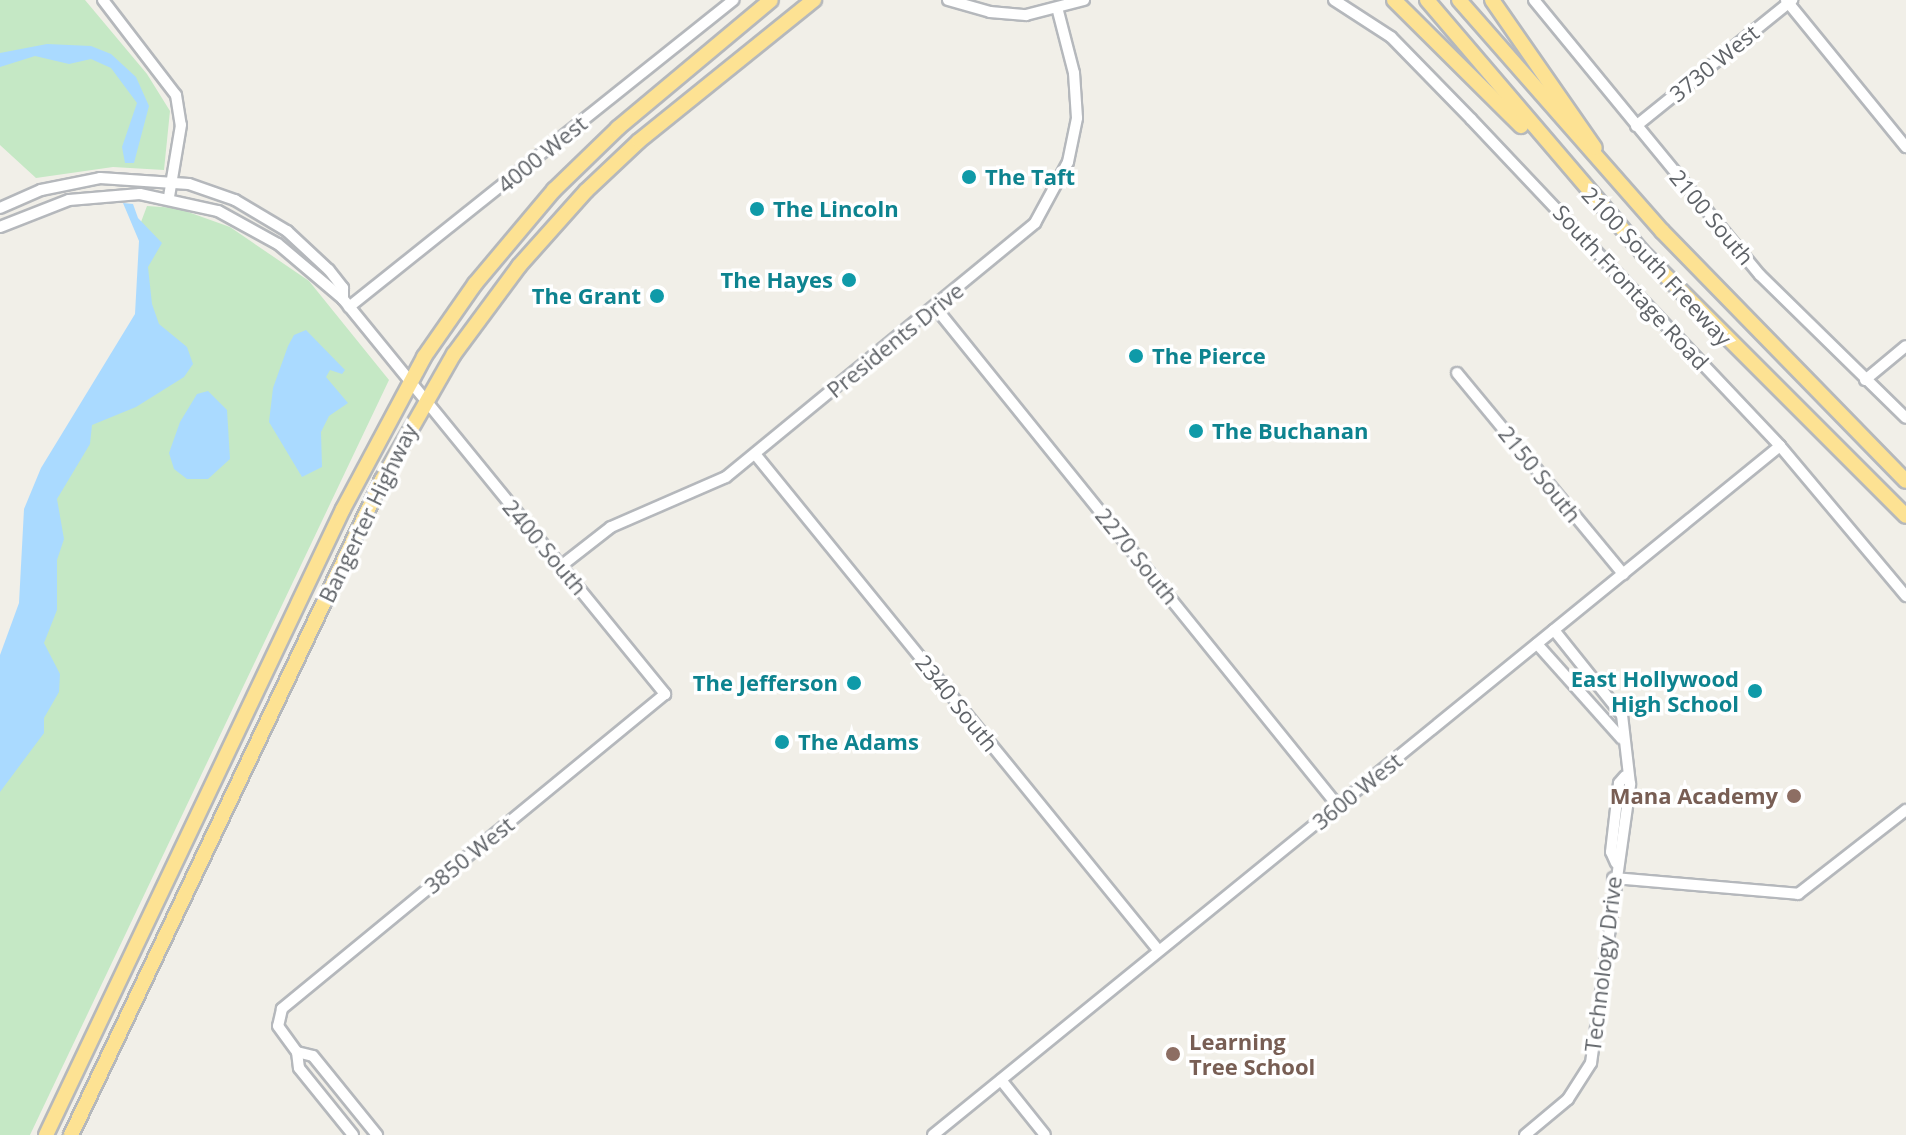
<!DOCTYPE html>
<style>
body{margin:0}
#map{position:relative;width:1906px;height:1135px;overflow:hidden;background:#f1efe8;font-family:"Open Sans",sans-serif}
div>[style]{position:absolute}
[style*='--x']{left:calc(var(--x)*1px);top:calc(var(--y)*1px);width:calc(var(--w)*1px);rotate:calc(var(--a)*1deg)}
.green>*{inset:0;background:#c5e8c5}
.water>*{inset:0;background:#aadaff}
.roads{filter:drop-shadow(2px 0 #b5b8bc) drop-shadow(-2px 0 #b5b8bc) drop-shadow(0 2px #b5b8bc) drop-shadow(0 -2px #b5b8bc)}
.minor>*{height:10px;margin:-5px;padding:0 5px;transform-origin:5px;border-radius:5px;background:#fff}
.highway>*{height:14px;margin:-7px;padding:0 7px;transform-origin:7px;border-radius:7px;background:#fde293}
.dots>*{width:22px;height:22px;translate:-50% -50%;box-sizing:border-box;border:4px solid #fff;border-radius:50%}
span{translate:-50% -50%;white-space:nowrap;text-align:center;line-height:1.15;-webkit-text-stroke:7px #fff;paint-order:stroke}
.street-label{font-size:22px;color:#5f6368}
.culture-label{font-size:22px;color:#0d838f;font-weight:700}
.left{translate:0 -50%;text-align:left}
.right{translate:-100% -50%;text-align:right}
.education-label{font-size:22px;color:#785e54;font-weight:700}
</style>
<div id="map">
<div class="green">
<div style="clip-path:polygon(0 0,85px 0,147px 74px,170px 111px,164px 170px,113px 167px,36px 178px,0 145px)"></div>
<div style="clip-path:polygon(147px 206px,177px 208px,230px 227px,309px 281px,389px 380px,30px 1135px,0 1135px,0 748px,42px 502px,145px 311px,141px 222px)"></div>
</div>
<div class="water">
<div style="clip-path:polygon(47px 44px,91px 46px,111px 54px,136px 77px,149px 106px,134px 163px,125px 163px,122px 147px,137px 103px,111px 68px,91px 59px,69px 64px,35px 56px,0 67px,0 53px)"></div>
<div style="clip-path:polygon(123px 203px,133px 204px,138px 218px,162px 243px,148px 267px,152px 304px,159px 324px,187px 347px,193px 364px,184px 377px,136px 407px,92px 425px,90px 444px,57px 499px,64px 539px,57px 560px,57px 610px,44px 643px,60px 674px,59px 692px,44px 718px,44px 733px,0 792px,0 655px,19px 603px,24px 509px,41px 468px,135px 314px,139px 241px)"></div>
<div style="clip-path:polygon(306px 330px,345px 370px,342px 374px,330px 370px,326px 377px,348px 403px,329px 416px,321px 432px,322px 467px,302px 477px,269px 422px,273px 388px,288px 346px,294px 335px)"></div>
<div style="clip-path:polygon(208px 391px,227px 410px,230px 459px,208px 479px,187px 479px,174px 469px,169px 453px,180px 422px,197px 394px)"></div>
</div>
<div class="roads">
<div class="minor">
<div style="--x:103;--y:0;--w:120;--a:52.5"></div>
<div style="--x:176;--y:95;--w:30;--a:81"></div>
<div style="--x:181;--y:125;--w:73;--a:99.5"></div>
<div style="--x:948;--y:0;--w:44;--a:15.9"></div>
<div style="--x:990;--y:12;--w:36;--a:5"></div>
<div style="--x:1026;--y:15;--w:60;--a:-14.5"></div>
<div style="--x:1334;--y:0;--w:68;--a:33"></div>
<div style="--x:1391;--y:37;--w:115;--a:45.7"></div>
<div style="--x:1471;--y:119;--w:450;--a:46.6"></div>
<div style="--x:1780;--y:446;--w:196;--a:50"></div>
<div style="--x:1534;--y:0;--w:356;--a:50.6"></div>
<div style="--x:1760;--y:275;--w:204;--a:44.4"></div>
<div style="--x:1786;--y:0;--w:190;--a:50.8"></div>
<div style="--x:1636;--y:126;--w:201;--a:-38.9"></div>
<div style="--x:0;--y:208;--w:45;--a:-23.7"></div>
<div style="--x:41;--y:190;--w:60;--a:-11.5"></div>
<div style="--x:100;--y:178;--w:89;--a:3.9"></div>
<div style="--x:189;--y:184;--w:49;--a:19.2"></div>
<div style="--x:235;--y:200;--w:61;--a:30.8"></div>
<div style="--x:287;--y:231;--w:57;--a:42.9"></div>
<div style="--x:329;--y:270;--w:23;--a:52"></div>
<div style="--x:343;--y:288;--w:11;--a:90"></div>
<div style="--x:0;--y:227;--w:74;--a:-21.4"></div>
<div style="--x:69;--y:200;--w:71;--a:-4.8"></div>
<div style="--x:140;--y:194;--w:80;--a:12.3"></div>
<div style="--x:218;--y:211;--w:68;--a:28.8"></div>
<div style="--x:278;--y:244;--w:85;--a:40.2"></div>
<div style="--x:343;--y:299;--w:510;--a:50.81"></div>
<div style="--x:665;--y:694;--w:496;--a:140.6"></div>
<div style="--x:282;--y:1009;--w:17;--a:103"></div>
<div style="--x:278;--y:1026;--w:32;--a:54"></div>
<div style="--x:297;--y:1052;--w:16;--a:83"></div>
<div style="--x:299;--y:1068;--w:86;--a:51.1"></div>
<div style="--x:349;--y:307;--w:492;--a:-38.6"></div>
<div style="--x:935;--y:307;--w:641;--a:51.08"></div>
<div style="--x:1457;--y:373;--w:261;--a:50.4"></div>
<div style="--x:1865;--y:380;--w:53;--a:-39.7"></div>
<div style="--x:755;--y:454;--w:640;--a:50.89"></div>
<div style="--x:561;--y:566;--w:63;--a:-38"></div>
<div style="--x:611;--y:527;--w:125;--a:-23.5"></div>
<div style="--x:726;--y:477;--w:400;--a:-39.4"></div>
<div style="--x:1035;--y:223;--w:69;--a:-61.6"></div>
<div style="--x:1068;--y:162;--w:45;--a:-78.4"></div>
<div style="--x:1077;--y:118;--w:45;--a:-93.8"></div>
<div style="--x:1074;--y:73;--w:64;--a:-104.5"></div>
<div style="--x:1537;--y:644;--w:127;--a:48.2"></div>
<div style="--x:1616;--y:863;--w:12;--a:-114"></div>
<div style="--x:1611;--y:852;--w:69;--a:-83.4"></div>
<div style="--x:1619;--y:783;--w:9;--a:-49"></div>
<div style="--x:1613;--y:878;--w:186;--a:4.9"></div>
<div style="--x:1798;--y:894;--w:137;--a:-37.9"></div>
<div style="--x:297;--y:1052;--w:16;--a:14"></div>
<div style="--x:313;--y:1056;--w:102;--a:51"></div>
<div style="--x:1001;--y:1080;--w:70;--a:51.3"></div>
<div style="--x:933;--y:1135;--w:1092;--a:-39.13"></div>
<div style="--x:1525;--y:1135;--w:56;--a:-39.9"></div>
<div style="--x:1568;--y:1099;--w:43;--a:-57.4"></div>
<div style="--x:1591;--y:1063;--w:282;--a:-82"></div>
<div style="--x:1630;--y:784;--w:69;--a:-96.6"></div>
<div style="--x:1622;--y:715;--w:109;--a:-128.7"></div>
</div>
<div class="highway">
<div style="--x:1394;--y:0;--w:179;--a:44.8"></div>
<div style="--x:1427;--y:0;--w:331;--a:49.5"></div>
<div style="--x:1642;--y:252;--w:373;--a:45"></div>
<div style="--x:1459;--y:0;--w:308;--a:48.7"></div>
<div style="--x:1662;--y:231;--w:349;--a:45.7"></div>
<div style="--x:1492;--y:0;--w:180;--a:55.2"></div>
<div style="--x:46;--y:1135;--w:693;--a:-64.62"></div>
<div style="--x:343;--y:509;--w:172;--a:-61.9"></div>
<div style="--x:424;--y:357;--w:89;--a:-55.1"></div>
<div style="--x:475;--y:284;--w:123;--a:-50"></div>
<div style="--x:554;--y:190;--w:89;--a:-44.1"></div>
<div style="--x:618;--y:128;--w:199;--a:-39.9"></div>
<div style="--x:71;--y:1135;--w:725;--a:-64.6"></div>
<div style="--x:382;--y:480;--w:145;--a:-60.3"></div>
<div style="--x:454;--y:354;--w:109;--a:-53.5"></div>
<div style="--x:519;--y:266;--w:101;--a:-48.2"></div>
<div style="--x:586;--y:191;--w:73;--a:-43.3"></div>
<div style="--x:639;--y:141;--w:225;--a:-38.9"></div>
</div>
</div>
<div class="dots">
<div style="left:969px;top:177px;background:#0f9aa8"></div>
<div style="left:757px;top:209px;background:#0f9aa8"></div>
<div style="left:849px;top:280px;background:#0f9aa8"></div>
<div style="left:657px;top:296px;background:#0f9aa8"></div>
<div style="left:1136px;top:356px;background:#0f9aa8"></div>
<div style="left:1196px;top:431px;background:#0f9aa8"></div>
<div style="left:854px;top:683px;background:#0f9aa8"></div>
<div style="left:1755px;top:691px;background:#0f9aa8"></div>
<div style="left:782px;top:742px;background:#0f9aa8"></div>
<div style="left:1794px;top:796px;background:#8d6e63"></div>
<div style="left:1173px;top:1054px;background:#8d6e63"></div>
</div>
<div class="street-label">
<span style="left:1714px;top:63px;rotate:-39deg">3730 West</span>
<span style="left:542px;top:154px;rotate:-39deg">4000 West</span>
<span style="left:1712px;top:217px;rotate:50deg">2100 South</span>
<span style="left:1657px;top:266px;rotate:47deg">2100 South Freeway</span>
<span style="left:1631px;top:287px;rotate:47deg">South Frontage Road</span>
<span style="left:895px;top:340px;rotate:-39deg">Presidents Drive</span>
<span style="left:1540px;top:474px;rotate:51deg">2150 South</span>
<span style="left:368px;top:513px;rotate:-64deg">Bangerter Highway</span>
<span style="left:545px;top:547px;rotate:50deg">2400 South</span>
<span style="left:1137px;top:556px;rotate:51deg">2270 South</span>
<span style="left:957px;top:703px;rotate:51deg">2340 South</span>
<span style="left:1357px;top:791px;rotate:-39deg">3600 West</span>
<span style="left:469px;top:855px;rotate:-39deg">3850 West</span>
<span style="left:1603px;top:964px;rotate:-83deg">Technology Drive</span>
</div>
<div class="culture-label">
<span class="left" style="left:985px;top:177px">The Taft</span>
<span class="left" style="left:773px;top:209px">The Lincoln</span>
<span class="right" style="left:833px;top:280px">The Hayes</span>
<span class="right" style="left:641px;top:296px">The Grant</span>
<span class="left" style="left:1152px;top:356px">The Pierce</span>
<span class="left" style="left:1212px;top:431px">The Buchanan</span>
<span class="right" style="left:1739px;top:691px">East Hollywood<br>High School</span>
<span class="right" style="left:838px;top:683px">The Jefferson</span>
<span class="left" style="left:798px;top:742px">The Adams</span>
</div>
<div class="education-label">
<span class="right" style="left:1778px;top:796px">Mana Academy</span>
<span class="left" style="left:1189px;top:1054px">Learning<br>Tree School</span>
</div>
</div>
